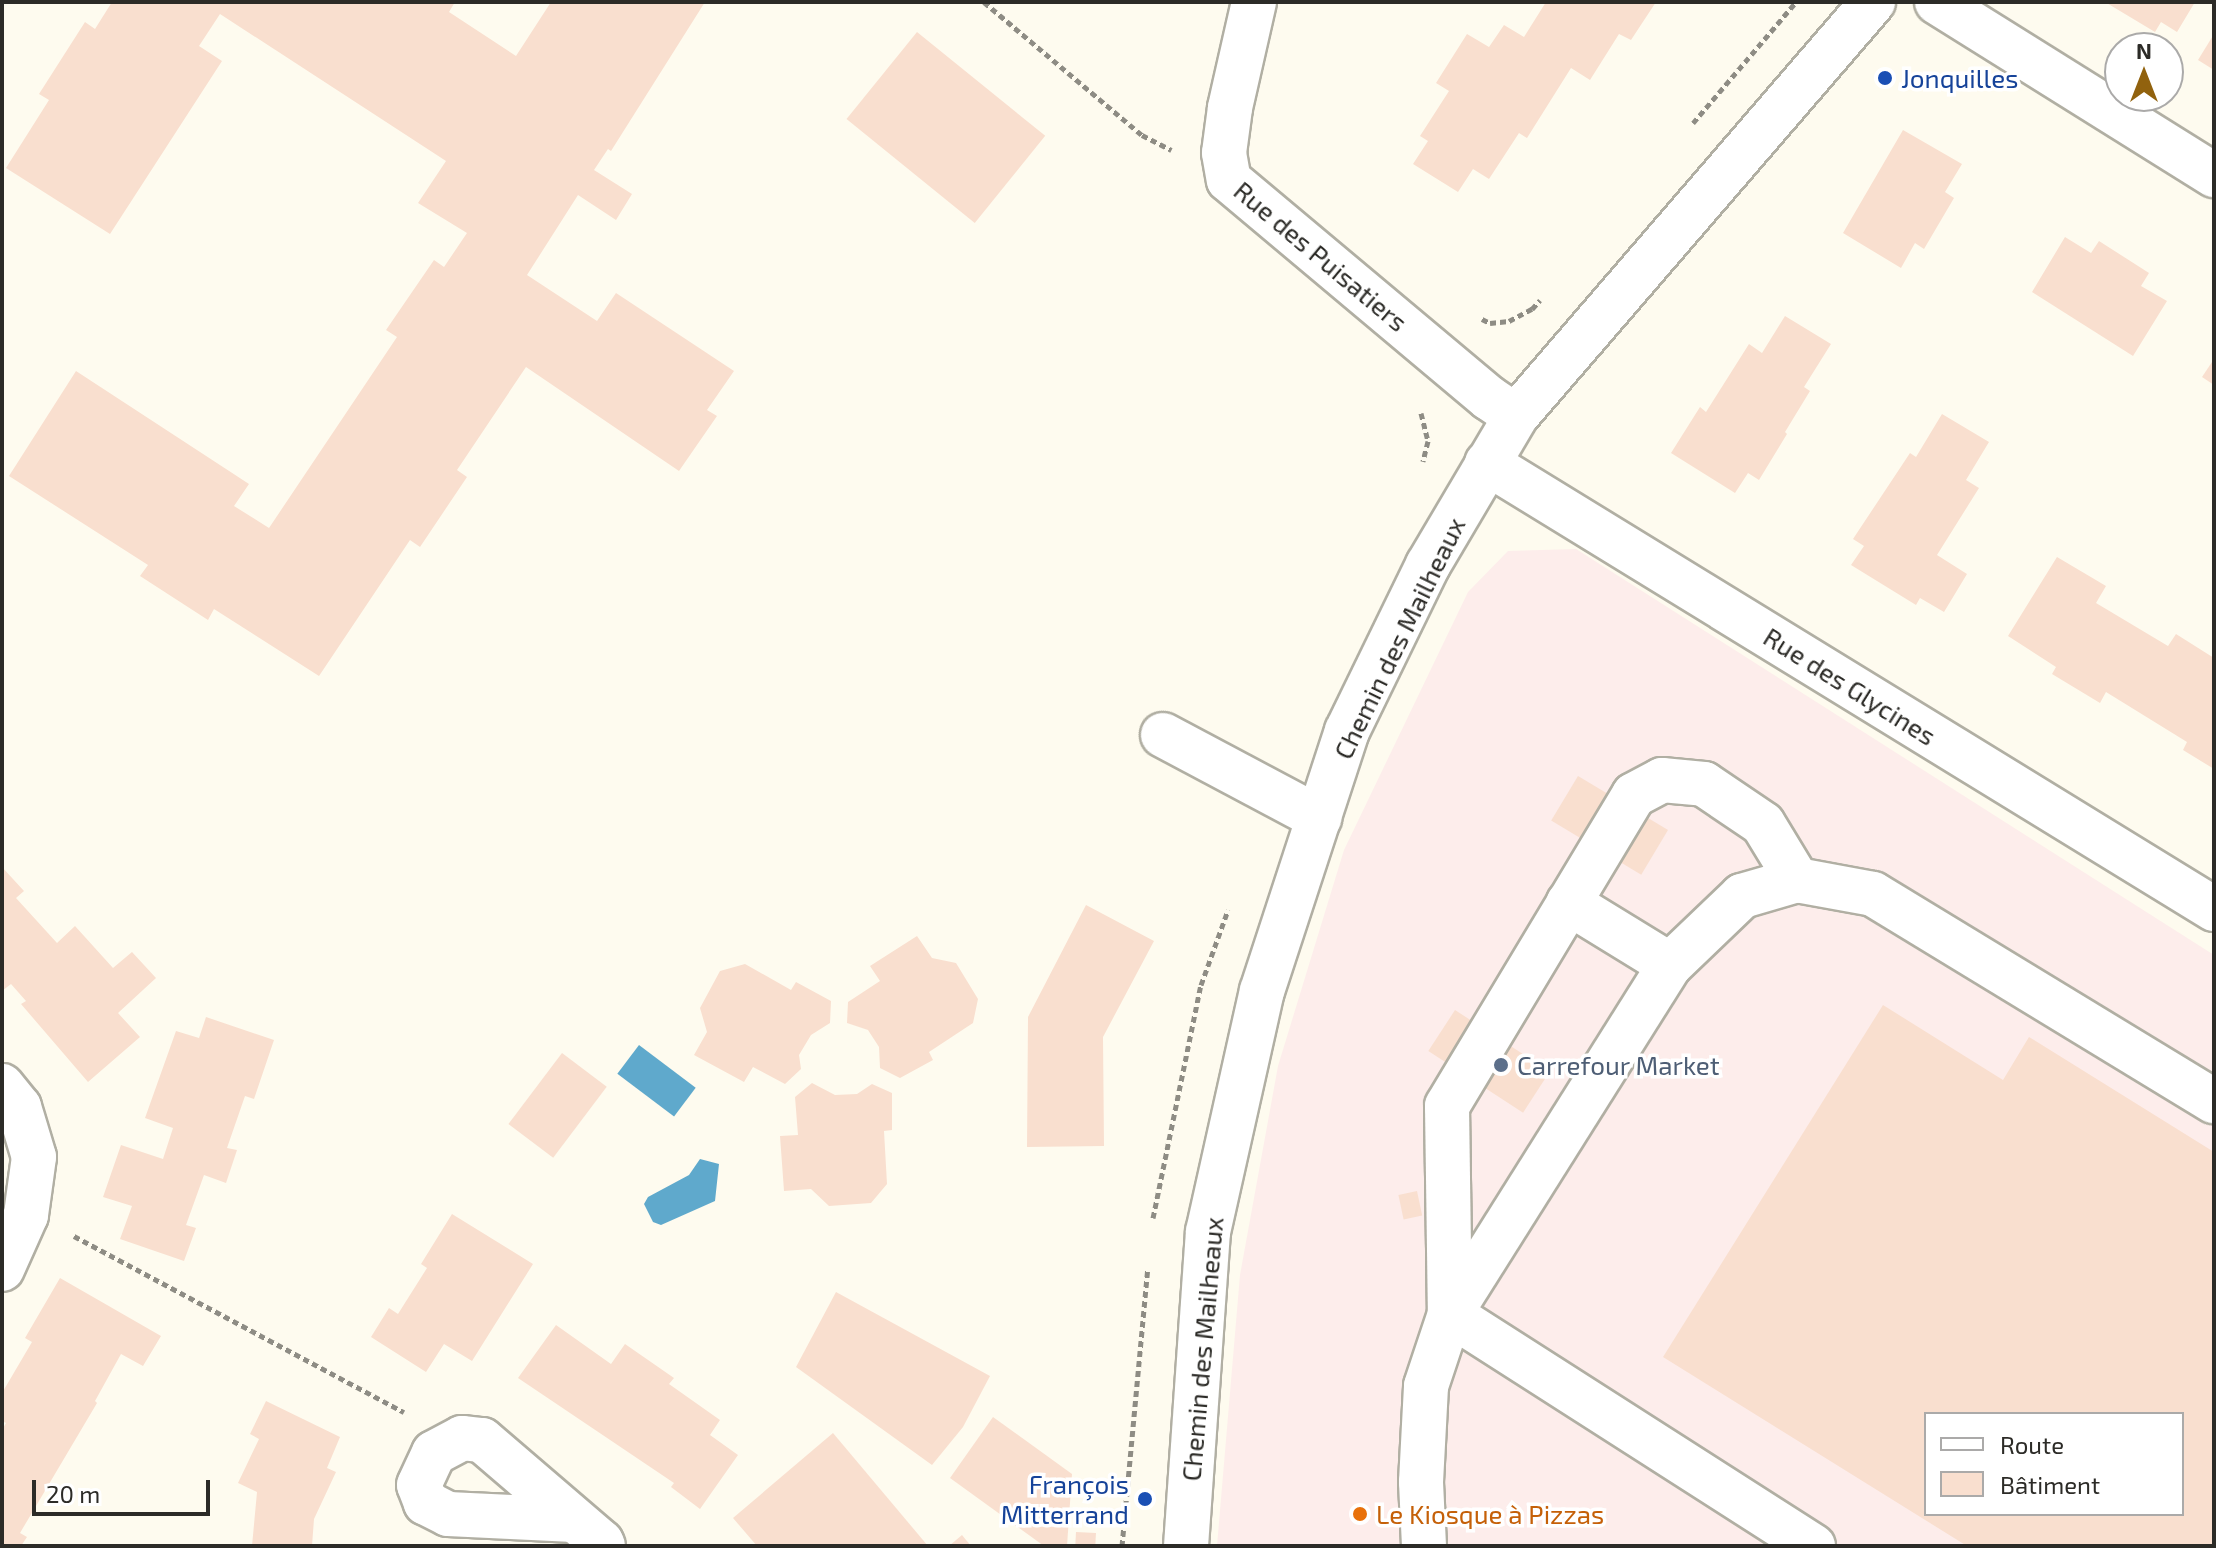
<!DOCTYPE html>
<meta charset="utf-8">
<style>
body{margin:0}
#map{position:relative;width:2216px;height:1548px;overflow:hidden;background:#fefbef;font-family:"Exo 2",sans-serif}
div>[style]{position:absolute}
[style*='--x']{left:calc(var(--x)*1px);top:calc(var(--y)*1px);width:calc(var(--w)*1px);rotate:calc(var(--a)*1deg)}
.commercial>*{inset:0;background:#fdedeb}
.water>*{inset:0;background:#5fa9cc;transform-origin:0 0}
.building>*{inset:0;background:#f9dfcf;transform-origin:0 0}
.path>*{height:5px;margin-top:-2.5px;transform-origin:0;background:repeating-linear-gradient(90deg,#8e8c84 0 6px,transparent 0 10px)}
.roads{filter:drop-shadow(2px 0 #b1afa3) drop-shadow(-2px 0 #b1afa3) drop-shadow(0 2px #b1afa3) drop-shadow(0 -2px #b1afa3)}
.minor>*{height:44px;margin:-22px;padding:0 22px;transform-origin:22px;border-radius:22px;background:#fff}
.dots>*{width:22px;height:22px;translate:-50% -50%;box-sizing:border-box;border:4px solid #fff;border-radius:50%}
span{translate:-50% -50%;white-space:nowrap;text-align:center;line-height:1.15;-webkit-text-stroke:7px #fff;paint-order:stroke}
.transit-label{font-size:26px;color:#164399}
.left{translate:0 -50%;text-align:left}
.right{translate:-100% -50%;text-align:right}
.street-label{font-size:26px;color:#2c2b27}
.service-label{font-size:26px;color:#4e5e75}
.food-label{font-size:26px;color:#c56008}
.frame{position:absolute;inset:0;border:4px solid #2c2b27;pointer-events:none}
.legend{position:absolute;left:1924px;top:1412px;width:260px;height:104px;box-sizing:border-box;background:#fff;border:2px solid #abaaa9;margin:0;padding:10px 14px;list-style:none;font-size:24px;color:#2c2b27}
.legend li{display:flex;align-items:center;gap:16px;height:40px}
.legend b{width:40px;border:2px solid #abaaa9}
.north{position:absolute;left:2104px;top:32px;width:80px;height:80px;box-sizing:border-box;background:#fff;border:2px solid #abaaa9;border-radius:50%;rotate:0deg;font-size:22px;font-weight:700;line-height:32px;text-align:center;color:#2c2b27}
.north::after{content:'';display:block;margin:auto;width:28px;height:36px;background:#91620e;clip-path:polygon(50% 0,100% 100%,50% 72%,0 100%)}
.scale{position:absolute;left:32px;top:1480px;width:178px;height:36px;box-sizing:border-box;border:4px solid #2c2b27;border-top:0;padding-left:10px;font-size:24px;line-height:28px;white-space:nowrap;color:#2c2b27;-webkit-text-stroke:6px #fff;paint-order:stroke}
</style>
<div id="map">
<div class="commercial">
<div style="clip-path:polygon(evenodd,1576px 549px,2214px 955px,2214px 1546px,1217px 1546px,1240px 1275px,1278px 1066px,1344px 850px,1468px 592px,1508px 551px,1576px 549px,1926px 1414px,2182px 1414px,2182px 1514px,1926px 1514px,1926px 1414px)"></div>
</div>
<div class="water">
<div style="left:639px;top:1045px;width:71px;height:36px;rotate:37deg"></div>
<div style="clip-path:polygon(700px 1159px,719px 1164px,715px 1201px,661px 1225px,653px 1222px,644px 1204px,648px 1197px,689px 1175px)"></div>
</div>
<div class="building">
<div style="clip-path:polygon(112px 2px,455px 2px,449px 12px,516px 56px,551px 2px,705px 2px,611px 151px,608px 149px,594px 170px,632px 194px,616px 220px,578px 195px,527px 275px,597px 321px,616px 293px,734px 371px,707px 410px,717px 416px,679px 471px,526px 367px,457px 470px,467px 477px,420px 547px,410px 540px,319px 676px,214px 609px,208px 620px,140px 576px,148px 565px,9px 476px,76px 371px,249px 484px,234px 506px,269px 528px,397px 337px,386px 330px,434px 260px,444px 267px,467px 233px,418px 203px,446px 161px,220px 14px,199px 46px,222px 61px,110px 234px,6px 168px,49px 100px,39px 94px,85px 22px,95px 29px)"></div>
<div style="clip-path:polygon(1546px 2px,1656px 2px,1631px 40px,1619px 34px,1590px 80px,1571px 68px,1527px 138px,1519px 133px,1489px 179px,1473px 169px,1458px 192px,1413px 164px,1428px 141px,1420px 136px,1449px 91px,1436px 83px,1467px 34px,1489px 47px,1504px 25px,1524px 37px)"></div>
<div style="clip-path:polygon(2105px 2px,2195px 2px,2177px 32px,2161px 22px,2155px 32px)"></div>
<div style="left:917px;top:32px;width:165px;height:112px;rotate:39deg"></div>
<div style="clip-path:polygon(2214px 34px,2214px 70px,2198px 60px)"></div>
<div style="clip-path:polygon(1903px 130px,1962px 164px,1945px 192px,1954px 198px,1924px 249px,1915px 243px,1901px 268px,1843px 233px)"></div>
<div style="clip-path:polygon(2065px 237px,2091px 253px,2099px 241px,2149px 273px,2141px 286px,2167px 301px,2133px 356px,2032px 292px)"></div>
<div style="clip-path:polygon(1785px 316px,1831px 344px,1804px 387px,1810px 391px,1785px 432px,1787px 434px,1759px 480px,1748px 473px,1735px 493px,1671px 453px,1700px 407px,1706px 412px,1749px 344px,1762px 353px)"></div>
<div style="clip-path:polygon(2214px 359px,2214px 385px,2202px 377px)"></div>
<div style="clip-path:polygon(1942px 414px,1989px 442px,1966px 480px,1979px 488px,1937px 555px,1967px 574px,1944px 612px,1920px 598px,1916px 605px,1851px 565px,1864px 546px,1853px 539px,1910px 453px,1916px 457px)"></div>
<div style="clip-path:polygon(2057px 557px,2106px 586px,2096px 603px,2168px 646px,2176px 634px,2214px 658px,2214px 769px,2183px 750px,2187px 742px,2106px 692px,2100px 703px,2052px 674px,2056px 667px,2008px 636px)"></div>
<div style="left:1578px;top:776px;width:105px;height:52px;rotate:31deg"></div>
<div style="clip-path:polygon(2px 867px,24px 891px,16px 898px,57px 943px,75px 926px,113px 968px,132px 952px,156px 978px,118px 1013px,140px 1037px,88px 1082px,21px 1004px,26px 1001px,11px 984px,2px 991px)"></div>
<div style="clip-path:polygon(1086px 905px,1154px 941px,1103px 1037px,1104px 1146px,1027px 1147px,1028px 1017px)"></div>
<div style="clip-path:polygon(917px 936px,932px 958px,956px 963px,978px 999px,973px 1023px,929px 1052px,933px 1060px,900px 1078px,880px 1068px,879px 1047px,868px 1030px,847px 1023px,848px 1002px,880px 981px,870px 966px)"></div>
<div style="clip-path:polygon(745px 964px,791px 990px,796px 982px,831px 1001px,830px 1023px,811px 1035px,799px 1055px,801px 1069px,785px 1084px,753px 1067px,744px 1082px,694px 1055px,707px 1032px,700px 1008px,720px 971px)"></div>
<div style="clip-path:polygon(evenodd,1883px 1005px,2003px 1080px,2029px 1037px,2214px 1152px,2214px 1546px,1967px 1546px,1663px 1357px,1883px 1005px,1926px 1414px,2182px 1414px,2182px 1514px,1926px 1514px,1926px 1414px)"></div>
<div style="left:1455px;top:1010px;width:113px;height:49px;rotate:33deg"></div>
<div style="clip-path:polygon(206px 1017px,274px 1040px,254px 1099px,245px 1096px,227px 1148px,237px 1150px,226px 1183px,204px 1175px,186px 1225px,196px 1228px,184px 1261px,120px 1239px,132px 1206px,103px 1197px,121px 1145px,163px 1159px,173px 1128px,145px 1118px,176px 1031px,199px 1038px)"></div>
<div style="left:562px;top:1053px;width:56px;height:89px;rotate:37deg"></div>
<div style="clip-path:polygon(812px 1083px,835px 1095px,857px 1094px,872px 1084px,892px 1093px,892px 1130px,884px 1131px,887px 1184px,871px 1203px,829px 1206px,811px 1189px,784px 1191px,780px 1136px,798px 1135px,795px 1097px)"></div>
<div style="left:1417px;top:1191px;width:25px;height:19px;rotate:78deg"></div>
<div style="clip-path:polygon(452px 1214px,533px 1264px,472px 1361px,444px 1344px,426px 1372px,371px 1337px,389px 1308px,398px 1314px,427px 1268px,421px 1264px)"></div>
<div style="clip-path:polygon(60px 1278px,161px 1336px,143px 1366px,121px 1354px,95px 1401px,97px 1403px,20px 1533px,27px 1537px,21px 1546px,2px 1546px,2px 1430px,6px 1423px,2px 1421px,2px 1393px,32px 1342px,25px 1338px)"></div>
<div style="clip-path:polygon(836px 1292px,990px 1376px,963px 1427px,932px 1465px,796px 1367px)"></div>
<div style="clip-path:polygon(556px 1325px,611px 1364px,625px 1344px,674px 1378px,669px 1384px,720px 1420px,710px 1435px,738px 1455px,700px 1509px,671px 1487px,674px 1483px,518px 1378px)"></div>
<div style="clip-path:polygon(266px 1401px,340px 1437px,327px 1468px,336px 1472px,314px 1519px,312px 1546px,252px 1546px,257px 1492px,238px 1483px,259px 1439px,250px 1434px)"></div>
<div style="clip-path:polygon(993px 1417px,1072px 1474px,1067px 1546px,1044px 1546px,950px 1478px)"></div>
<div style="clip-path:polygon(833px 1433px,928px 1546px,757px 1546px,733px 1518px)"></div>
<div style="left:1076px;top:1532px;width:20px;height:14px;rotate:3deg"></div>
<div style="clip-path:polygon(962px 1535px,971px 1546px,949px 1546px)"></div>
</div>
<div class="path">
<div style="--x:984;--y:2;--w:207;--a:40.1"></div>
<div style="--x:1142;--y:135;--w:33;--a:27"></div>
<div style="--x:1693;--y:123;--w:159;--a:-49.6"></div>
<div style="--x:1482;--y:319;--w:9;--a:27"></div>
<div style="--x:1490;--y:323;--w:19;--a:-6"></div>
<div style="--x:1509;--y:321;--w:26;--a:-28"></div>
<div style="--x:1532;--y:309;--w:12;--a:-48"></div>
<div style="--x:1421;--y:413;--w:29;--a:76"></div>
<div style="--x:1428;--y:441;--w:21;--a:104"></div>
<div style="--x:1153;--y:1218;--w:238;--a:-78.4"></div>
<div style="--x:1201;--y:985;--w:80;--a:-70.2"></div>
<div style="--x:74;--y:1236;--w:374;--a:28.1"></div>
<div style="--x:1122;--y:1546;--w:279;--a:-84.7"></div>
</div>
<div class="roads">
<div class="minor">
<div style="--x:1254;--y:2;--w:109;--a:102.8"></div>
<div style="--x:1230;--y:108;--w:45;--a:97.6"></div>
<div style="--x:1224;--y:153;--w:27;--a:80"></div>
<div style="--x:1229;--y:180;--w:339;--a:40"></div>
<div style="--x:1489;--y:398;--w:32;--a:34"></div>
<div style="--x:1937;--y:2;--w:327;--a:32"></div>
<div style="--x:1487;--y:463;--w:853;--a:31.53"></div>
<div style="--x:1163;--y:735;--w:177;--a:28"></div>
<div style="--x:1569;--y:903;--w:126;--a:-59"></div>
<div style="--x:1634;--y:795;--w:32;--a:-28"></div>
<div style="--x:1662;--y:780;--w:42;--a:5.4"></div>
<div style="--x:1704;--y:784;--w:71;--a:34.1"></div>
<div style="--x:1763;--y:824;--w:66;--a:58.7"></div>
<div style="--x:1670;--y:965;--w:119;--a:-148.5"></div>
<div style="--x:1569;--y:903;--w:237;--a:121"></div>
<div style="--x:1447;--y:1106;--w:208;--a:89.2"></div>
<div style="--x:1450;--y:1314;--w:431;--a:32.6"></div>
<div style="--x:2;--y:1086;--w:27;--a:51"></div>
<div style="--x:19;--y:1107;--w:52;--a:73.3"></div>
<div style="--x:34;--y:1157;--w:59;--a:97.9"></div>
<div style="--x:26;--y:1215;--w:59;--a:114"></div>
<div style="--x:574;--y:1520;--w:126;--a:-177.3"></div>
<div style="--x:448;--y:1514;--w:25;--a:-153"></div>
<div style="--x:426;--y:1503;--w:19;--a:-111"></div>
<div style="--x:419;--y:1485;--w:35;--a:-65"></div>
<div style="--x:434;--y:1453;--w:32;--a:-28"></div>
<div style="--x:462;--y:1438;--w:20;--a:6"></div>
<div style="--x:482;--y:1440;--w:157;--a:40.6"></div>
<div style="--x:601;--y:1542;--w:4;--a:63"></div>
<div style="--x:1186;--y:1546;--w:315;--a:-86"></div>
<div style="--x:1208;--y:1232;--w:247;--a:-77.4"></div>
<div style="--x:1262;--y:991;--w:274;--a:-71.9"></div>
<div style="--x:1347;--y:731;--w:185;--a:-64"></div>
<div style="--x:1428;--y:565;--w:173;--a:-59.4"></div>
<div style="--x:1516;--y:416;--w:547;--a:-49.23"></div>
<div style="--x:1424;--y:1546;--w:64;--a:-92.7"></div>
<div style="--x:1421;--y:1482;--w:96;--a:-87"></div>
<div style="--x:1426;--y:1386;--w:76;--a:-71.6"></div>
<div style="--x:1450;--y:1314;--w:413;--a:-57.8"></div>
<div style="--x:1670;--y:965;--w:100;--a:-43.8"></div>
<div style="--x:1742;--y:896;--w:57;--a:-16.2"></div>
<div style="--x:1797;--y:880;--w:77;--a:10.4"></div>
<div style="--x:1873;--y:894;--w:399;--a:31.3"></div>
</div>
</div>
<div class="dots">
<div style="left:1885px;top:78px;background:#1a4fb4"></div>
<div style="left:1501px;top:1065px;background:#5c6f8a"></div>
<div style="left:1145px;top:1499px;background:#1a4fb4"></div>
<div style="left:1360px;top:1514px;background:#e8710a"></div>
</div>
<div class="transit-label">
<span class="left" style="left:1901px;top:78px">Jonquilles</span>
<span class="right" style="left:1129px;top:1499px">François<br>Mitterrand</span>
</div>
<div class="street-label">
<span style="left:1321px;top:256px;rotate:40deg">Rue des Puisatiers</span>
<span style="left:1399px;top:638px;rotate:-64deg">Chemin des Mailheaux</span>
<span style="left:1850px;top:686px;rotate:32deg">Rue des Glycines</span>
<span style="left:1202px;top:1349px;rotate:-85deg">Chemin des Mailheaux</span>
</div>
<div class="service-label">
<span class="left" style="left:1517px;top:1065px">Carrefour Market</span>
</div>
<div class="food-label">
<span class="left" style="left:1376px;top:1514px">Le Kiosque à Pizzas</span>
</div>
<div class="frame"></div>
<ul class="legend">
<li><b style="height:10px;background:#fff"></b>Route</li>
<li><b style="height:22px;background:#f9dfcf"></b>Bâtiment</li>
</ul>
<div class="north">N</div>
<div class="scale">20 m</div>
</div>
